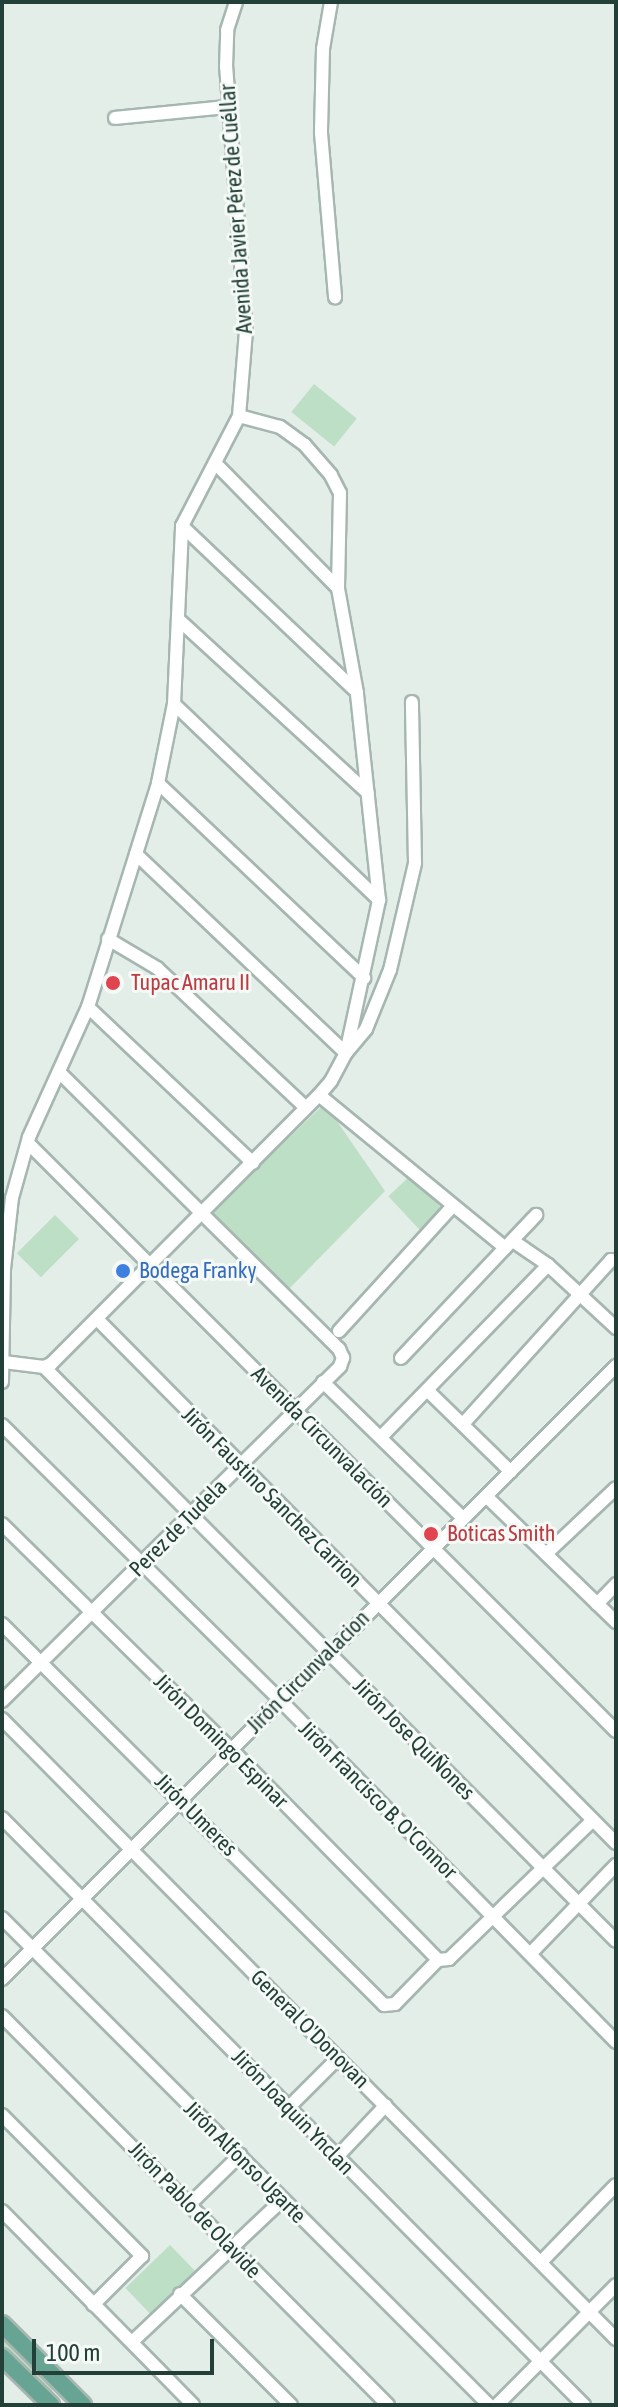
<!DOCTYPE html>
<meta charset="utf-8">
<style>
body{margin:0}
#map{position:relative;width:618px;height:2407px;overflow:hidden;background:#e4eee9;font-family:"Asap Condensed",sans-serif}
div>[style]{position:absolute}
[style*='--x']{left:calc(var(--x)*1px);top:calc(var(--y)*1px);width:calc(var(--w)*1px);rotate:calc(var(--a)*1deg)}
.green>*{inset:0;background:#bddfc5;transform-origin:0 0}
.roads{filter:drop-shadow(2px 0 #a6b6b0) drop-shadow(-2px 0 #a6b6b0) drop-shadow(0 2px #a6b6b0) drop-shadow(0 -2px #a6b6b0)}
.minor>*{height:12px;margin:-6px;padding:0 6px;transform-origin:6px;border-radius:6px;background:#fff}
.major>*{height:16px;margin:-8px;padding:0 8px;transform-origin:8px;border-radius:8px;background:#68a493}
.dots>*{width:22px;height:22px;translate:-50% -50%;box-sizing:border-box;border:4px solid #f5faf7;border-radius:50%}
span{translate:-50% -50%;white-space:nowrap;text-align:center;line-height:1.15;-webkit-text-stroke:6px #f5faf7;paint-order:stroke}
.street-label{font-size:22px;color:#234038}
.health-label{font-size:22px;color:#be3a42}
.left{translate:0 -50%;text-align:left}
.shop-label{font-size:22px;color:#366cbe}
.frame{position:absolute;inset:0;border:4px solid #234038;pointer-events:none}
.scale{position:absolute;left:32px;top:2339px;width:182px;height:36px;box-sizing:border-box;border:4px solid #234038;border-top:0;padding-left:10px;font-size:24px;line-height:28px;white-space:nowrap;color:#234038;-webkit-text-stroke:6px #f5faf7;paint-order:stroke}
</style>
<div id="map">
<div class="green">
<div style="left:314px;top:384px;width:55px;height:36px;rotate:39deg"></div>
<div style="clip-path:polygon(321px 1107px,330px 1111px,385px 1191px,288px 1290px,211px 1213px)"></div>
<div style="left:411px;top:1175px;width:50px;height:31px;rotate:47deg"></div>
<div style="left:55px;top:1215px;width:34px;height:54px;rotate:45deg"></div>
<div style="left:170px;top:2245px;width:37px;height:62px;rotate:46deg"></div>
<div style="clip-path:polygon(2px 2335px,53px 2388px,51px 2396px,2px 2351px)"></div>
</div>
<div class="roads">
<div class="minor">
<div style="--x:331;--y:2;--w:48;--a:99.7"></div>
<div style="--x:323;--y:49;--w:84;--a:91.4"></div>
<div style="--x:321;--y:133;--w:165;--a:85.1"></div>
<div style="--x:115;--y:118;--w:114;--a:-5.6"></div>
<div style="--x:215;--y:463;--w:175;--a:45.5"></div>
<div style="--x:182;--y:526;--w:241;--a:43.5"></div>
<div style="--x:179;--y:620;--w:256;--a:42.5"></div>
<div style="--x:174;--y:704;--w:284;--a:43.7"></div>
<div style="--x:158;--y:783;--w:284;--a:43.4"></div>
<div style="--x:136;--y:854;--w:289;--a:43.5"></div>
<div style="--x:346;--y:1053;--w:31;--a:-50"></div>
<div style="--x:366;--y:1029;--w:64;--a:-67.9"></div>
<div style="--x:390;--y:970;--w:110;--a:-76.8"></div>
<div style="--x:415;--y:863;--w:161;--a:-91.1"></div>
<div style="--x:108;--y:939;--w:57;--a:30.6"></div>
<div style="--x:157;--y:968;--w:204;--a:43.2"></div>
<div style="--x:88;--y:1007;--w:227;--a:43.4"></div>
<div style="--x:319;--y:1095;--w:241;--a:39.4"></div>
<div style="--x:29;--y:1144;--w:830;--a:45"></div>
<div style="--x:513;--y:1241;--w:42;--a:34.4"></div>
<div style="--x:548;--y:1265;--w:93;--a:42.8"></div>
<div style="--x:98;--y:1320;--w:736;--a:45.28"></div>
<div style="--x:339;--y:1331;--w:168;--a:-47.7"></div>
<div style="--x:401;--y:1358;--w:197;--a:-46.6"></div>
<div style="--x:4;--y:1362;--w:40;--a:7.1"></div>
<div style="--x:44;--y:1367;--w:8;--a:-23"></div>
<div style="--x:51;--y:1364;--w:380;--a:-45.1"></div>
<div style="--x:319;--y:1095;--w:18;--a:-49"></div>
<div style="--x:331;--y:1081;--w:32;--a:-62"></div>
<div style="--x:346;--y:1053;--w:157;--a:-77.8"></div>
<div style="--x:379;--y:900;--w:208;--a:-96.1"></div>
<div style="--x:357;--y:693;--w:107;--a:-100.3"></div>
<div style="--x:338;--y:588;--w:95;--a:-88.8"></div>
<div style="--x:340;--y:493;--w:20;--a:-117"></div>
<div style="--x:331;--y:475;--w:40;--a:-131"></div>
<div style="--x:305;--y:445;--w:31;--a:-144"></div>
<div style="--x:280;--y:427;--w:42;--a:-165"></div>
<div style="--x:44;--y:1367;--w:810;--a:45.1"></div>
<div style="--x:2;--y:1382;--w:113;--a:-89"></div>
<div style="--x:4;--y:1269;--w:71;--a:-83.6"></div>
<div style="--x:12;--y:1198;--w:63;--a:-74.4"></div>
<div style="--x:29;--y:1137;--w:143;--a:-65.6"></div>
<div style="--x:88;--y:1007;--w:235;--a:-72.6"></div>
<div style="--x:158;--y:783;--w:81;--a:-78.6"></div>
<div style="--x:174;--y:704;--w:178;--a:-87.4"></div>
<div style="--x:182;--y:526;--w:124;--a:-62.6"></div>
<div style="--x:239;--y:416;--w:85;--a:-85.3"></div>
<div style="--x:246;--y:331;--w:265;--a:-94.3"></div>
<div style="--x:226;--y:67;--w:37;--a:-88"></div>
<div style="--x:227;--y:30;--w:29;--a:-72"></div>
<div style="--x:323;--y:1382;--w:195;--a:44.2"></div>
<div style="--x:427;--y:1390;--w:117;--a:44.3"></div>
<div style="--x:463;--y:1424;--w:221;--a:-47.9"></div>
<div style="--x:611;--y:1260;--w:5;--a:11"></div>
<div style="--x:2;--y:1425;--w:390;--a:44.7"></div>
<div style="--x:279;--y:1699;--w:481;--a:45.5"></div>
<div style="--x:381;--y:1437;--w:240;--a:-45.8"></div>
<div style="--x:487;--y:1497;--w:180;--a:44.1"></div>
<div style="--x:2;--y:1524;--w:321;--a:44.5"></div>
<div style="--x:231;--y:1749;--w:296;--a:45.5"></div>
<div style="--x:546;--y:1554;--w:96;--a:-43.3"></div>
<div style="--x:597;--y:1604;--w:28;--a:-46"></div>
<div style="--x:2;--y:1624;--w:540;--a:44.92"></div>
<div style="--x:384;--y:2005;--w:11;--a:-5"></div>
<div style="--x:395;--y:2004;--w:62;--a:-45.7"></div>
<div style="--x:2;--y:1701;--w:476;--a:-44.7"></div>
<div style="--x:340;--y:1366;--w:9;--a:-69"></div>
<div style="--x:343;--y:1358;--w:10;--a:-114"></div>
<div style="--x:339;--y:1349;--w:394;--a:-135.3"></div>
<div style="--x:2;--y:1719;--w:873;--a:45.28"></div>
<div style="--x:2;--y:1818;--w:827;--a:45.25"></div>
<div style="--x:2;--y:1918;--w:689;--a:45"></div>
<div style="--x:530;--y:1954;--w:124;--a:-46"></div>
<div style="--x:438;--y:1960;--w:11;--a:-5"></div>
<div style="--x:449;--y:1959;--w:200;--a:-44"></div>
<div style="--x:2;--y:1979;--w:868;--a:-44.95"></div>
<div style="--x:2;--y:2016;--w:548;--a:45.22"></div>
<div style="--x:290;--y:2106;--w:68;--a:-45"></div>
<div style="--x:2;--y:2115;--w:199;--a:45.2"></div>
<div style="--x:142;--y:2256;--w:69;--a:135"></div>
<div style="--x:337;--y:2157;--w:71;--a:-46.7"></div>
<div style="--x:191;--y:2203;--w:69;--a:-44.4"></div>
<div style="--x:2;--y:2211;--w:272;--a:45.4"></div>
<div style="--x:541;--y:2262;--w:107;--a:-45.8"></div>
<div style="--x:180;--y:2294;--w:157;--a:45"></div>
<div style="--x:132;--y:2342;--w:207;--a:-43.4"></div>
<div style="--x:497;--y:2405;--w:169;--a:-45.2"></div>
</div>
<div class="major">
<div style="--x:2;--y:2324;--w:115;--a:45"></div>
<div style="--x:2;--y:2357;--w:69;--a:44.4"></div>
</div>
</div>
<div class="dots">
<div style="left:113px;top:983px;background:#e0444e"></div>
<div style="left:123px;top:1271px;background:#3f7fe0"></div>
<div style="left:431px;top:1534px;background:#e0444e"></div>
</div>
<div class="street-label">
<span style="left:236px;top:209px;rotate:-94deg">Avenida Javier Pérez de Cuéllar</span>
<span style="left:322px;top:1437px;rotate:45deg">Avenida Circunvalación</span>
<span style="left:272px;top:1497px;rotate:45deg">Jirón Faustino Sanchez Carrion</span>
<span style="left:178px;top:1528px;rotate:-45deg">Perez de Tudela</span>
<span style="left:308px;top:1672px;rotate:-45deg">Jirón Circunvalacion</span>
<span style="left:414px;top:1739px;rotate:45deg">Jirón Jose QuiÑones</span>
<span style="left:221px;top:1741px;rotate:45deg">Jirón Domingo Espinar</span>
<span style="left:378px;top:1800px;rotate:45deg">Jirón Francisco B. O'Connor</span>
<span style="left:196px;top:1815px;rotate:45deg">Jirón Umeres</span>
<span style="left:310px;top:2029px;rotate:45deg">General O'Donovan</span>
<span style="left:293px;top:2112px;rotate:46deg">Jirón Joaquin Ynclan</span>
<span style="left:245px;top:2162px;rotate:45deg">Jirón Alfonso Ugarte</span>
<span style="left:195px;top:2210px;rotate:46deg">Jirón Pablo de Olavide</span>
</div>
<div class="health-label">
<span class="left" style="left:131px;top:983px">Tupac Amaru II</span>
<span class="left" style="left:447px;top:1534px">Boticas Smith</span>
</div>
<div class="shop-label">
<span class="left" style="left:139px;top:1271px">Bodega Franky</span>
</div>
<div class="frame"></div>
<div class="scale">100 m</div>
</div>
